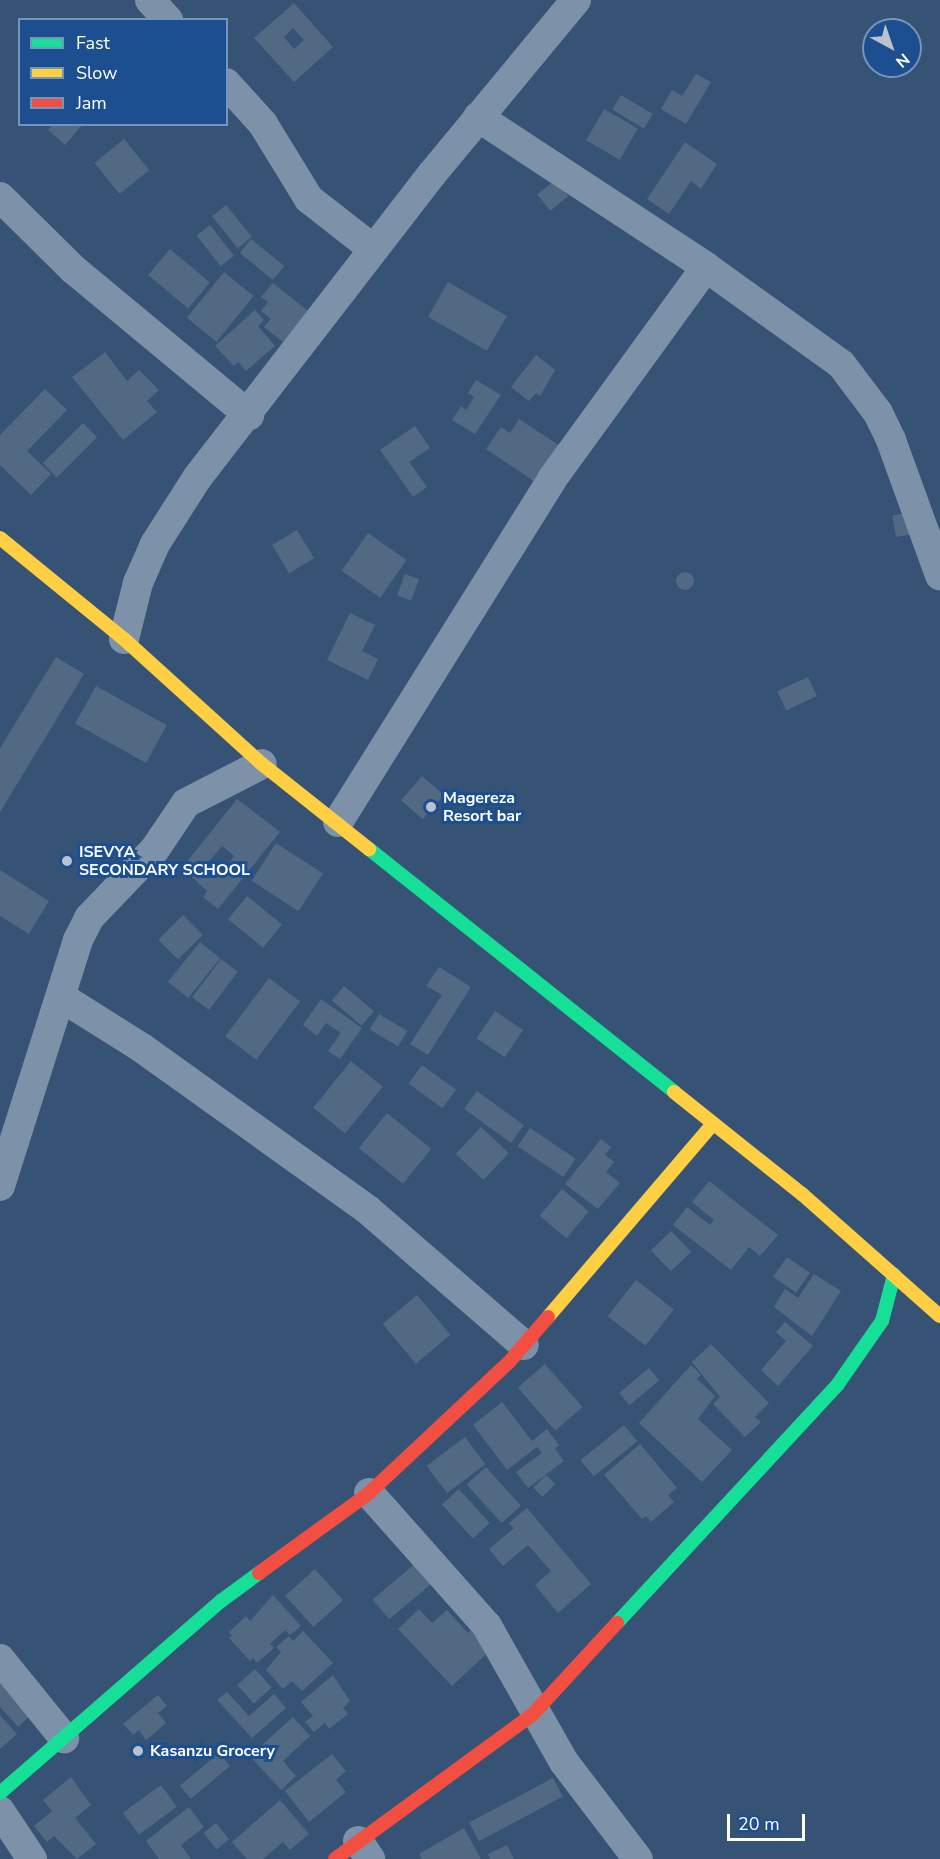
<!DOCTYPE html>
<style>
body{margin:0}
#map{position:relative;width:940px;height:1859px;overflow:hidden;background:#365274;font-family:"Nunito Sans",sans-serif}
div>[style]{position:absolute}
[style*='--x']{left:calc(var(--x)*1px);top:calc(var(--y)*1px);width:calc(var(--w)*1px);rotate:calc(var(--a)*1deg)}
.building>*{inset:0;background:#526984;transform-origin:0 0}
.round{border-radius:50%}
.street>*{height:30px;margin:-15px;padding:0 15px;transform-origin:15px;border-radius:15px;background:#7d92a8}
.fast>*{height:14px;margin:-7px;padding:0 7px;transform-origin:7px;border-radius:7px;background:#16e098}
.slow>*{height:14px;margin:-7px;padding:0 7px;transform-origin:7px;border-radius:7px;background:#ffcf43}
.jam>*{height:14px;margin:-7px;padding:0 7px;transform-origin:7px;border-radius:7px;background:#f24e42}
.dots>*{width:16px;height:16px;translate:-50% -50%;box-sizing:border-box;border:3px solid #1b4f8f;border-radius:50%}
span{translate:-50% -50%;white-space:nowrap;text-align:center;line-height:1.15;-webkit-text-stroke:6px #1b4f8f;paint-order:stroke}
.poi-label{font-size:16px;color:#fff;font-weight:700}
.left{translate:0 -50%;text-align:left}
.legend{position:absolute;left:18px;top:18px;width:210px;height:108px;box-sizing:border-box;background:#1b4f8f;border:2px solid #7695bc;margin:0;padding:8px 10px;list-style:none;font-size:18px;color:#fff}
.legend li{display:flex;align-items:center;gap:12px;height:30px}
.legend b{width:30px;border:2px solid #7695bc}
.north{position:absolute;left:862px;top:18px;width:60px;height:60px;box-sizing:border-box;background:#1b4f8f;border:2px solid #7695bc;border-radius:50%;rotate:140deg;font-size:16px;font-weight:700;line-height:24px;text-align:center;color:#fff}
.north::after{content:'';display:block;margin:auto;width:21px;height:27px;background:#b9c2ce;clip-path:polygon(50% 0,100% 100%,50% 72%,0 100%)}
.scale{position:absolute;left:727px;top:1814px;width:78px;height:27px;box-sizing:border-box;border:3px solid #fff;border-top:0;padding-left:8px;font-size:18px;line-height:21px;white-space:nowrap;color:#fff;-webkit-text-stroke:4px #1b4f8f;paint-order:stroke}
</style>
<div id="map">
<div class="building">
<div style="clip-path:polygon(evenodd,294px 3px,333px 47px,294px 82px,254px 38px,294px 3px,293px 28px,304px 40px,294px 49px,284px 37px,293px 28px)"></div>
<div style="clip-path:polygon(696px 74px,711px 82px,686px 124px,661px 109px,672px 90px,682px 96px)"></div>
<div style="left:621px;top:95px;width:37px;height:17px;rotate:31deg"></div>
<div style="left:604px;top:109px;width:39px;height:36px;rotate:30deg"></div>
<div style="clip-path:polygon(54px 124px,83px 124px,65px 145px,48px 130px)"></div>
<div style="left:124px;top:139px;width:40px;height:38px;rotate:51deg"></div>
<div style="clip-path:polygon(685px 142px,717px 164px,701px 189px,691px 181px,669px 214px,647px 199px)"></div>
<div style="left:555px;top:180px;width:21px;height:23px;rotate:51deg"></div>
<div style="left:226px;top:205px;width:41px;height:18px;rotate:51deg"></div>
<div style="left:210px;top:225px;width:39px;height:17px;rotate:52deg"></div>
<div style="left:251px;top:239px;width:43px;height:18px;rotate:39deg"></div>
<div style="left:170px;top:249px;width:52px;height:34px;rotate:40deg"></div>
<div style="left:224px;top:272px;width:38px;height:59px;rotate:39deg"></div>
<div style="left:448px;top:282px;width:68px;height:40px;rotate:30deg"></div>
<div style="clip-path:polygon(273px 283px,308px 311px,283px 342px,264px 327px,271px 319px,261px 311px,268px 302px,261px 297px)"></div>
<div style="clip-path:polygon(255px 310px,264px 320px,258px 326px,275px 346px,246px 371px,238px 362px,234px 366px,215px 346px)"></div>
<div style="clip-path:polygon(105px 352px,127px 381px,139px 370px,159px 390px,147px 401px,157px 412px,123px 440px,72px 377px)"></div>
<div style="clip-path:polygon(536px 355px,555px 370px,540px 396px,536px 393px,529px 401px,511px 387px)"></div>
<div style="clip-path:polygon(476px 380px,501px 395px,475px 434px,452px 420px,461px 406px,466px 410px,474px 397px,468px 393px)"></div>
<div style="clip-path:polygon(45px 389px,67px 410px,27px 451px,51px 474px,31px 495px,0 465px,0 435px)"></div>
<div style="clip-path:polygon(519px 419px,563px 448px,547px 490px,486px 449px,501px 427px,510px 433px)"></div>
<div style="left:83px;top:423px;width:20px;height:57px;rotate:45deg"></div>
<div style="clip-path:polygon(415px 426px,430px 448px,409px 462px,427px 487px,413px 497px,380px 450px)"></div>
<div style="left:906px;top:513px;width:22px;height:14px;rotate:80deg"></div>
<div style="left:297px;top:530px;width:33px;height:29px;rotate:59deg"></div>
<div style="left:368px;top:533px;width:47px;height:46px;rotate:35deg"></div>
<div class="round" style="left:676px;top:572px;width:18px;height:18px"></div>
<div style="left:405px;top:574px;width:15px;height:23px;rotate:20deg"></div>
<div style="clip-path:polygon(350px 613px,375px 625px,362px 651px,378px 659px,368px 680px,327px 660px)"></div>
<div style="clip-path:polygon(56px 657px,84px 674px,0 812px,0 748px)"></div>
<div style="left:808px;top:677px;width:21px;height:34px;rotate:65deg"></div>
<div style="left:96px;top:686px;width:81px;height:43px;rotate:29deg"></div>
<div style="left:422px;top:776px;width:29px;height:32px;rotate:41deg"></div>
<div style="clip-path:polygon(evenodd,237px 799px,280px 832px,218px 909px,203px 897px,207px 891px,182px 868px,237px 799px,222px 846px,234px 856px,221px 874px,207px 864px,222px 846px)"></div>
<div style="left:276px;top:843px;width:56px;height:45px;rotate:33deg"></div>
<div style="clip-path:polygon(0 870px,49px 901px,29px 934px,0 916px)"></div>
<div style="left:247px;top:896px;width:45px;height:30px;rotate:39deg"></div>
<div style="left:183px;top:915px;width:28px;height:35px;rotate:45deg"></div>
<div style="left:200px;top:942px;width:26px;height:51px;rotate:39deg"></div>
<div style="left:221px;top:959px;width:21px;height:48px;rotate:37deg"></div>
<div style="clip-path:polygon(439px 967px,471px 987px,428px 1055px,410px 1044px,442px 995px,426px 986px)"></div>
<div style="left:269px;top:978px;width:39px;height:73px;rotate:37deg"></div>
<div style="left:344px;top:986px;width:39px;height:19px;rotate:40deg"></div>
<div style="clip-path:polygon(321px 999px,362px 1028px,340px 1059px,328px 1051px,341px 1033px,326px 1023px,317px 1036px,303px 1025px)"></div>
<div style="left:495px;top:1011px;width:34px;height:33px;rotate:34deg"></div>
<div style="left:379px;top:1014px;width:33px;height:18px;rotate:31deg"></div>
<div style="left:351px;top:1061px;width:41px;height:60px;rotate:39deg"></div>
<div style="left:422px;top:1065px;width:42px;height:23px;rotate:36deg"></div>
<div style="left:477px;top:1091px;width:58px;height:22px;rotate:36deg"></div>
<div style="left:387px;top:1113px;width:57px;height:45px;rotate:39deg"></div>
<div style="left:481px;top:1127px;width:38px;height:37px;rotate:43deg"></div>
<div style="left:530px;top:1128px;width:55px;height:22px;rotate:34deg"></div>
<div style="clip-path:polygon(601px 1139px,611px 1147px,605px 1155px,614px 1162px,606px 1172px,620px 1183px,598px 1209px,565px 1184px)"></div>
<div style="clip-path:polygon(709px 1181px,778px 1235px,760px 1256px,749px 1247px,731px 1270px,673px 1225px,687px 1207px,710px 1225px,714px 1220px,692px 1202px)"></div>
<div style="left:562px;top:1189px;width:35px;height:35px;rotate:40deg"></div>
<div style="left:671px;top:1231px;width:29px;height:28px;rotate:46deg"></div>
<div style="left:787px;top:1257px;width:28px;height:24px;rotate:35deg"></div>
<div style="clip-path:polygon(814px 1274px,841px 1291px,812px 1336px,774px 1307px,785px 1289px,798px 1298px)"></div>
<div style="left:636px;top:1280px;width:48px;height:46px;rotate:38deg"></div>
<div style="left:417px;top:1295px;width:52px;height:45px;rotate:50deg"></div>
<div style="clip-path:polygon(785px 1322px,813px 1346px,778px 1386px,761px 1370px,786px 1341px,776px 1332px)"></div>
<div style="clip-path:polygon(711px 1344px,769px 1403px,755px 1417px,761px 1422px,745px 1437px,713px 1404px,720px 1397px,692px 1362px)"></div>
<div style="left:545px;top:1364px;width:57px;height:36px;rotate:49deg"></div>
<div style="clip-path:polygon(691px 1365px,701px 1375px,697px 1379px,715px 1396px,698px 1419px,732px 1450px,702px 1482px,639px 1423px)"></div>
<div style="left:649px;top:1368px;width:16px;height:39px;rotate:50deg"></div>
<div style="clip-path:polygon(502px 1402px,532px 1441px,547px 1429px,559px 1445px,555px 1449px,564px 1461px,528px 1488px,516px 1472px,542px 1453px,537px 1447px,507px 1470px,473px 1425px)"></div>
<div style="left:624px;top:1425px;width:21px;height:56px;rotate:51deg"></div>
<div style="left:465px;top:1437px;width:34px;height:48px;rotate:53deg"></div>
<div style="clip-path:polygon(640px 1444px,677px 1488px,668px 1495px,674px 1502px,651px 1522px,646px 1516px,642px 1519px,604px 1475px)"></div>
<div style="left:486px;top:1467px;width:52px;height:26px;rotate:48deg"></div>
<div style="left:546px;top:1475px;width:13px;height:18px;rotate:45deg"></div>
<div style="left:459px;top:1489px;width:46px;height:23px;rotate:48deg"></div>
<div style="clip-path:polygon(527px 1508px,591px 1584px,558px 1613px,535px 1585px,551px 1571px,528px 1545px,503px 1566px,489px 1549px,514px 1528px,509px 1523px)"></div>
<div style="left:423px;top:1557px;width:26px;height:66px;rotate:50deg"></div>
<div style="left:315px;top:1569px;width:42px;height:40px;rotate:48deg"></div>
<div style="clip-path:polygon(273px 1595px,301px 1626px,290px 1635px,285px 1630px,270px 1644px,274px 1648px,257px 1663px,253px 1658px,250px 1661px,229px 1638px,232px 1636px,229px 1632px,246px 1616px,250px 1621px)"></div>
<div style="clip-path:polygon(419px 1609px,432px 1623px,447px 1610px,468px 1633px,477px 1625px,496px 1645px,452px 1686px,398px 1629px)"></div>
<div style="clip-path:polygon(303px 1631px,333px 1663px,302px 1691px,292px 1681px,283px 1689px,266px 1670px,281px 1652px,276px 1647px,289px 1636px,293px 1641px)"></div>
<div style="left:255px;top:1669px;width:25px;height:24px;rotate:48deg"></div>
<div style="clip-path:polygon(0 1672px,35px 1711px,18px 1727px,0 1707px)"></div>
<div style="clip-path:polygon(333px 1675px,350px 1701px,343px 1708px,348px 1714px,329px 1729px,325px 1723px,314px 1732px,305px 1722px,313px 1716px,301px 1702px)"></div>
<div style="clip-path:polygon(227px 1692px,249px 1716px,274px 1694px,286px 1708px,252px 1738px,217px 1700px)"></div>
<div style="clip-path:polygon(158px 1695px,167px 1706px,158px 1713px,166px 1723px,146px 1740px,139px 1730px,133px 1735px,123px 1724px)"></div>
<div style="clip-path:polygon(0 1715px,17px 1734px,0 1749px)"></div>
<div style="clip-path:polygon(293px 1717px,310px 1736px,283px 1761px,296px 1776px,281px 1790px,250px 1756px)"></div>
<div style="left:219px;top:1753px;width:17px;height:51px;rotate:50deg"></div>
<div style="clip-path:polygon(332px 1754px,346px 1771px,336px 1780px,346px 1792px,309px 1822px,285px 1791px)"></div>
<div style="clip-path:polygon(71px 1777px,91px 1805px,75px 1818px,96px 1844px,77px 1859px,54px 1836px,47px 1842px,34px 1826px,52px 1811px,43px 1800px)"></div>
<div style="left:553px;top:1778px;width:21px;height:95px;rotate:62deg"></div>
<div style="left:161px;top:1785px;width:27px;height:47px;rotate:54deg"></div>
<div style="clip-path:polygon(280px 1800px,309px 1834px,290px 1850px,283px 1842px,263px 1859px,247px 1859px,232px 1842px)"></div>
<div style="clip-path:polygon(189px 1807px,204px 1827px,181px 1845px,191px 1859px,159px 1859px,146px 1841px)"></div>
<div style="left:216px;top:1823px;width:21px;height:16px;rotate:51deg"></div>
<div style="clip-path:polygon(464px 1828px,481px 1859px,422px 1859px,419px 1854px)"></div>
<div style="clip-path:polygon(507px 1845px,514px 1859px,490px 1859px,488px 1854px)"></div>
</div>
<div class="street">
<div style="--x:150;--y:0;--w:27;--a:48"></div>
<div style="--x:226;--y:83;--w:55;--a:47.9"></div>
<div style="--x:263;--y:124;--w:88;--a:58.5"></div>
<div style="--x:309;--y:199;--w:81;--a:38"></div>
<div style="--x:478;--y:117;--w:273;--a:33.3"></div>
<div style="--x:706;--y:267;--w:166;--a:35.7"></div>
<div style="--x:841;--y:364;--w:61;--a:52.9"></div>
<div style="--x:878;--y:413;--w:30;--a:64"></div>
<div style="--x:891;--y:440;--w:144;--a:70.1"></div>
<div style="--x:0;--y:197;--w:103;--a:44.6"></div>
<div style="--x:73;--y:269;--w:229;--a:39.7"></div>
<div style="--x:124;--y:639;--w:58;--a:-76"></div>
<div style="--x:138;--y:583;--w:43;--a:-66.4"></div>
<div style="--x:155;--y:544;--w:78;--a:-57.5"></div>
<div style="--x:197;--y:478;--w:384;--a:-52.3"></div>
<div style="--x:432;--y:174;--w:226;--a:-50.4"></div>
<div style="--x:338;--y:822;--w:404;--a:-58"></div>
<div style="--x:552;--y:479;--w:262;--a:-54"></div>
<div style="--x:61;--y:997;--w:96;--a:32.2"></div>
<div style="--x:142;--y:1048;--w:278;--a:35.6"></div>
<div style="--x:368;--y:1210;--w:206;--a:40.9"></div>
<div style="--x:0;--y:1186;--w:258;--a:-72.4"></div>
<div style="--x:78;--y:940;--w:25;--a:-63"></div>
<div style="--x:89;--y:918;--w:95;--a:-46.3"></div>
<div style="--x:155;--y:849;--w:55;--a:-56"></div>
<div style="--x:186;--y:803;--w:85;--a:-27.2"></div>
<div style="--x:369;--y:1493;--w:178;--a:48.4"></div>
<div style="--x:487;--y:1626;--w:156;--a:60.5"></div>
<div style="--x:564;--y:1762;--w:122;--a:52.7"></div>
<div style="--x:0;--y:1659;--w:102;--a:51"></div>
<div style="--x:0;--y:1811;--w:58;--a:56.3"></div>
<div style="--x:358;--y:1841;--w:22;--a:56"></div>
</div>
<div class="fast">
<div style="--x:369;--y:849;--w:390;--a:38.5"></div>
<div style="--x:617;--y:1623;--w:326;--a:-47.2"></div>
<div style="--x:838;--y:1384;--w:77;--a:-55.1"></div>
<div style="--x:882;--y:1321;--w:48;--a:-75.4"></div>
<div style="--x:0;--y:1793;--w:293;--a:-41"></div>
<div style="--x:221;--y:1601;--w:47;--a:-36.4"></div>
</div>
<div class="slow">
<div style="--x:0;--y:538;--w:160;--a:39.2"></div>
<div style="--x:124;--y:639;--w:186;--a:42.2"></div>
<div style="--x:262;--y:764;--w:137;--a:38.5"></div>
<div style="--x:674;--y:1092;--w:164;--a:38.6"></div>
<div style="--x:802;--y:1194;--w:184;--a:41.5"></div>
<div style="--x:548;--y:1317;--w:254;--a:-49.5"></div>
</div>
<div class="jam">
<div style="--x:259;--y:1573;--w:136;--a:-36"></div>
<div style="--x:369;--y:1493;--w:193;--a:-43.1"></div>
<div style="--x:510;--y:1361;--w:58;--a:-49.2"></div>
<div style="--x:335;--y:1859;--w:245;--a:-36.2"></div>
<div style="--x:533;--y:1714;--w:124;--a:-47.3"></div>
</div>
<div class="dots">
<div style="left:431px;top:807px;background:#b9c2ce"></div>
<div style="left:67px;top:861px;background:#b9c2ce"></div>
<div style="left:138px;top:1751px;background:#b9c2ce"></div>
</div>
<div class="poi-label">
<span class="left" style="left:443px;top:807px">Magereza<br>Resort bar</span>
<span class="left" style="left:79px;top:861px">ISEVYA<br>SECONDARY SCHOOL</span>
<span class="left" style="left:150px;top:1751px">Kasanzu Grocery</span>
</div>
<ul class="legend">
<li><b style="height:8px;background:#16e098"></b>Fast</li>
<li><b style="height:8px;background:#ffcf43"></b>Slow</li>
<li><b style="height:8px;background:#f24e42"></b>Jam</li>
</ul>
<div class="north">N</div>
<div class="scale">20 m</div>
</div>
